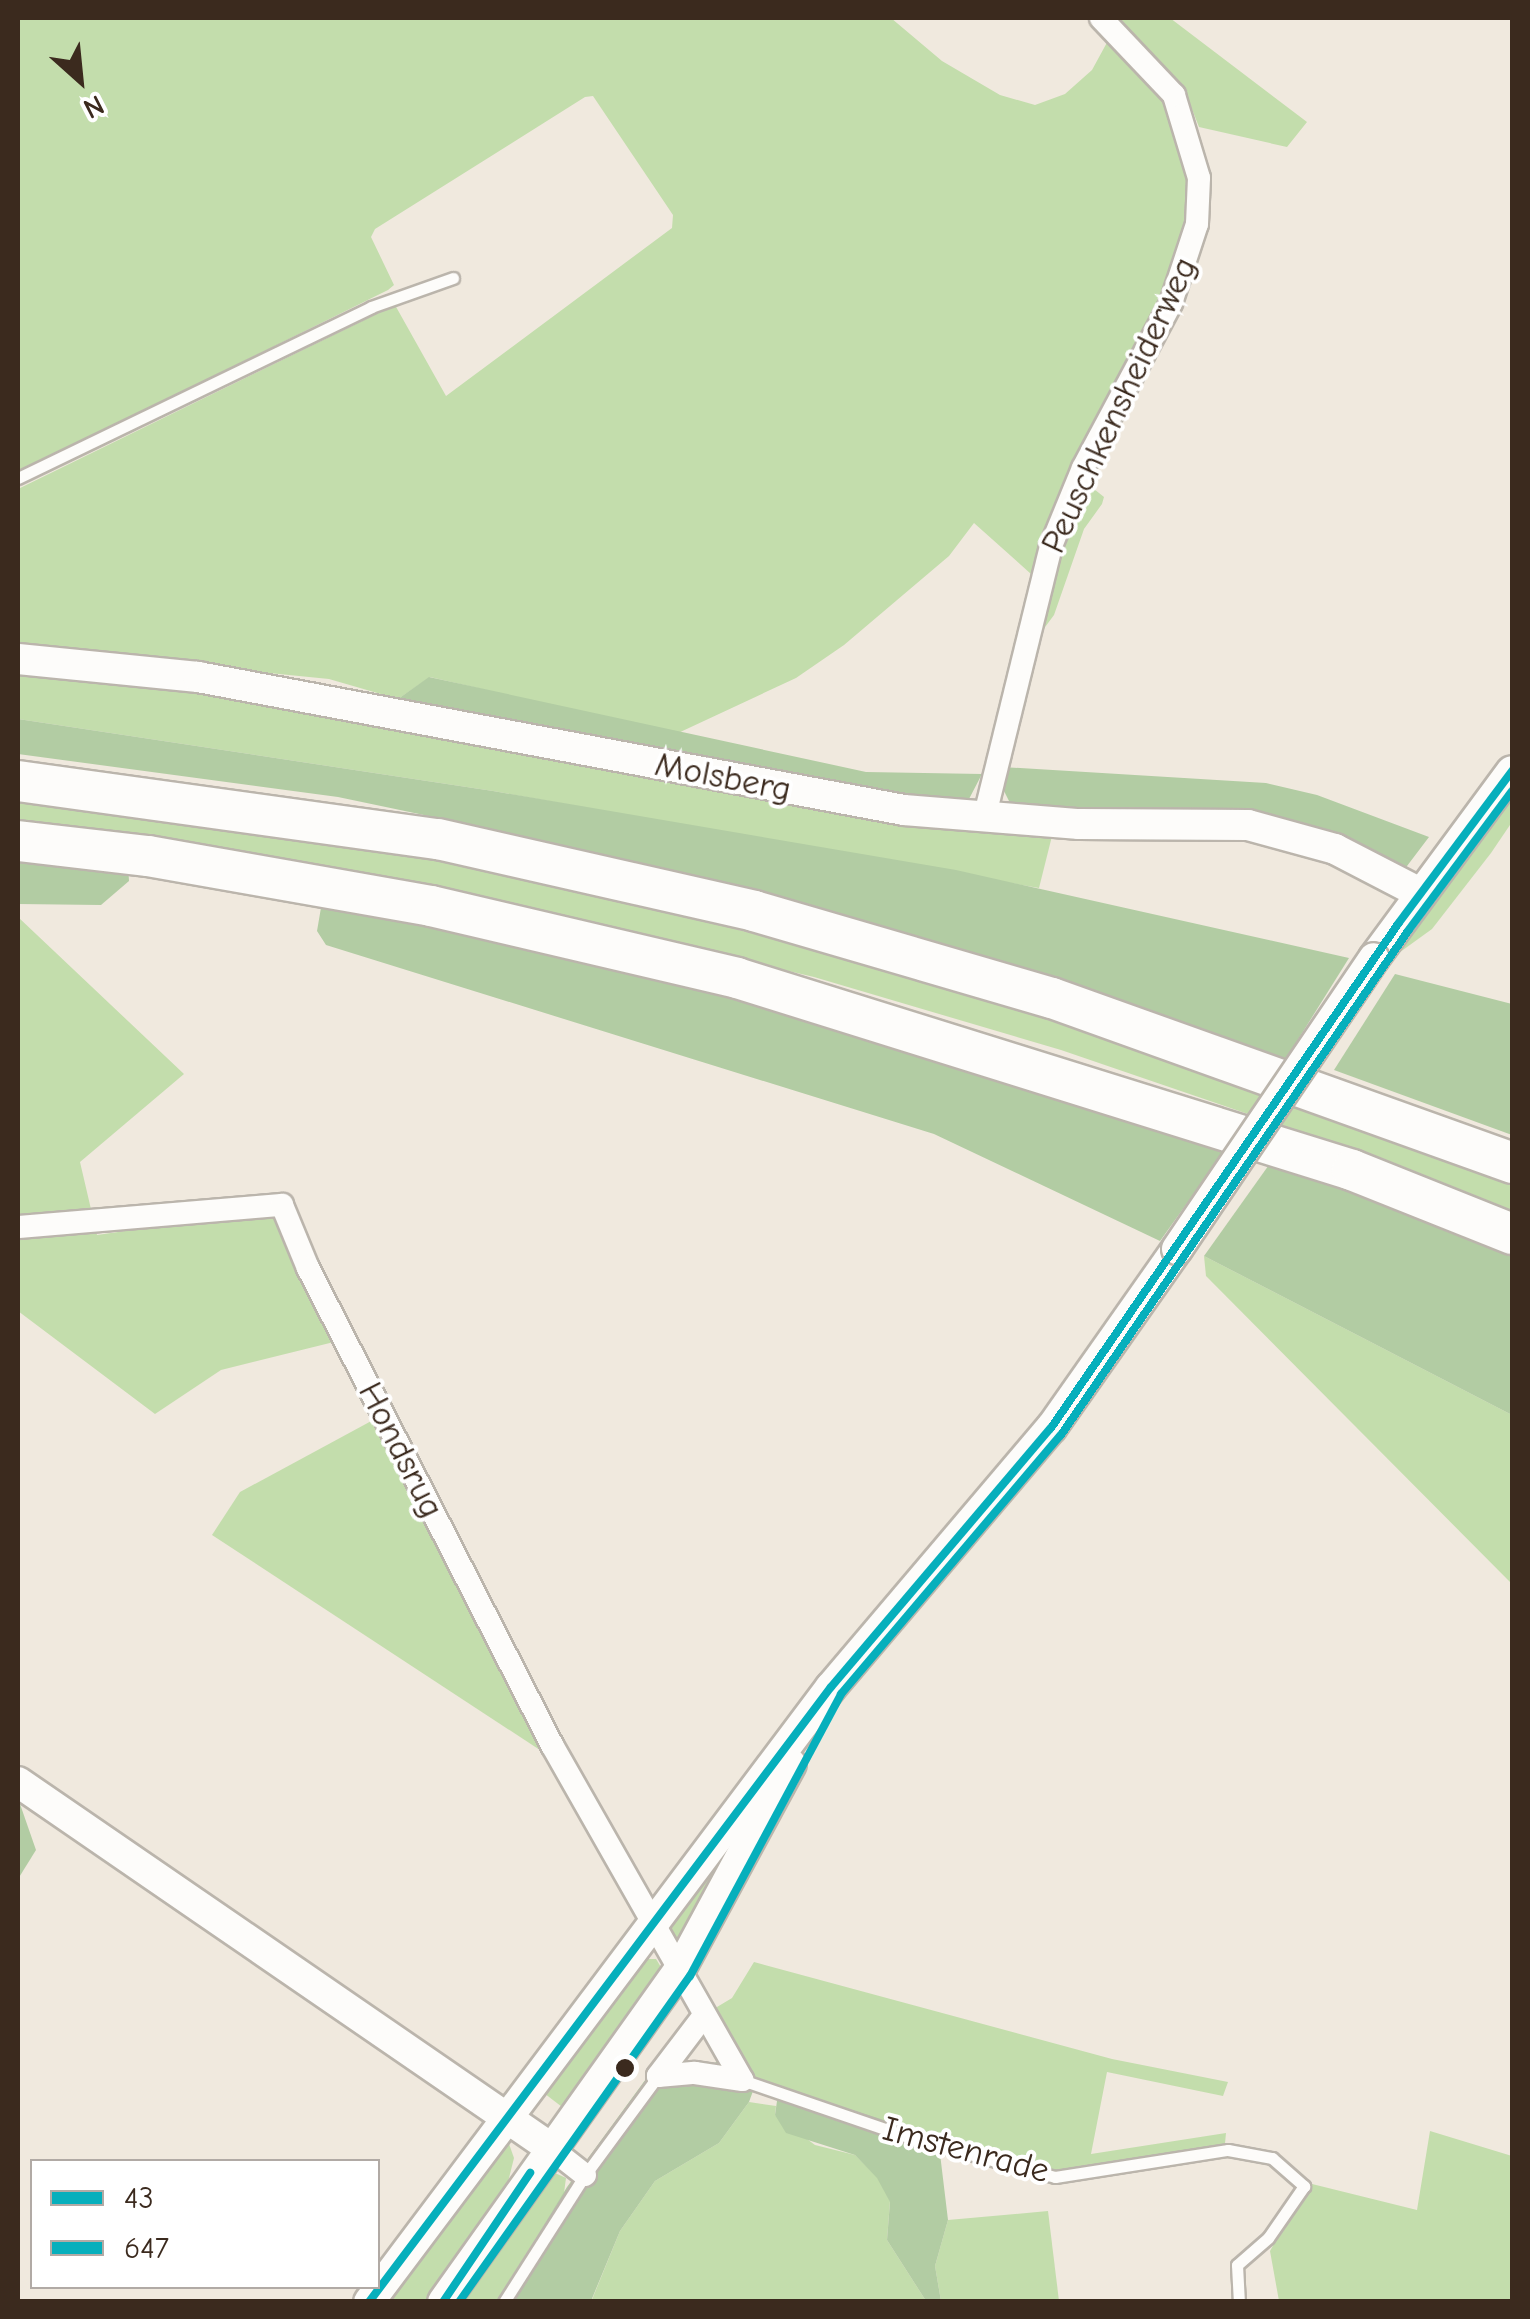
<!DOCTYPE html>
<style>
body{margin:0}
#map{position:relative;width:1530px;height:2319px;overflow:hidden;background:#f0e9de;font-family:"Comic Neue",sans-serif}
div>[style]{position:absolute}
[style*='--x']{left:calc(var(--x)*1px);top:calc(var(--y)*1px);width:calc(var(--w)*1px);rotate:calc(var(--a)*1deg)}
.green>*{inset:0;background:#c3ddac}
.forest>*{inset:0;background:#b2cca3}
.roads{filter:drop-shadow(2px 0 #bbb5ac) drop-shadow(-2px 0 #bbb5ac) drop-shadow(0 2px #bbb5ac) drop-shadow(0 -2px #bbb5ac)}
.lane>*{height:11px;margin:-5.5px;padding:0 5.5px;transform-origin:5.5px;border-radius:5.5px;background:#fdfcfa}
.street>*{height:22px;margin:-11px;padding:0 11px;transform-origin:11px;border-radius:11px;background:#fdfcfa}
.secondary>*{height:30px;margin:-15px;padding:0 15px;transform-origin:15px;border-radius:15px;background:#fdfcfa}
.highway>*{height:40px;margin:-20px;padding:0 20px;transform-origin:20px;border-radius:20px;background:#fdfcfa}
.bridges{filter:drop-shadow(2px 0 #bbb5ac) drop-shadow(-2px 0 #bbb5ac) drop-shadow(0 2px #bbb5ac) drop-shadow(0 -2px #bbb5ac)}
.secondary-bridge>*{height:30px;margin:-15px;padding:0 15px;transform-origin:15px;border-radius:15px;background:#fdfcfa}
.bus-1>*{height:8px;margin:-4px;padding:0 4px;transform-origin:4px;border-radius:4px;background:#06afbc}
.bus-2>*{height:8px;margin:-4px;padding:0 4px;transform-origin:4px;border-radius:4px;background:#06afbc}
.dots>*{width:28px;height:28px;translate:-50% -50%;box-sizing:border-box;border:5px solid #fff;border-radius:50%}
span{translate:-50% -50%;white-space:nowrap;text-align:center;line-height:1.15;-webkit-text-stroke:8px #fff;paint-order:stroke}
.street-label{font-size:35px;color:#3b2a1e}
.frame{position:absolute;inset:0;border:20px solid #3b2a1e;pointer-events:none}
.legend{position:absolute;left:30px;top:2159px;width:350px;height:130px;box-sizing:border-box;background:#fff;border:2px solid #b1aaa5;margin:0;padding:12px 18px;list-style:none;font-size:30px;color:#3b2a1e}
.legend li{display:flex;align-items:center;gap:20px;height:50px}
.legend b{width:50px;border:2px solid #b1aaa5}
.north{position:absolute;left:30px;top:30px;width:100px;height:100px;-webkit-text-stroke:8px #fff;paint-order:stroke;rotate:153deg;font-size:28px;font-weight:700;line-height:40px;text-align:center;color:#3b2a1e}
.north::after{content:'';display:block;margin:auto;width:35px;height:45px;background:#3b2a1e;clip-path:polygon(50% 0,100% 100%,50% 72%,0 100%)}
</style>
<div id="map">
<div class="green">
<div style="clip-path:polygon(18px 18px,891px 18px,942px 61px,1000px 95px,1035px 105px,1065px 94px,1092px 70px,1110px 37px,1152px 81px,1183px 131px,1193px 210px,1168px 293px,1074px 463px,1031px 574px,974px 523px,949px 556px,844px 645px,796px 678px,676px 734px,430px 677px,398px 699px,329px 679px,18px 648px,18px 489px,395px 305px,446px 396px,672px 228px,673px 215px,593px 96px,585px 97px,375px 229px,371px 237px,394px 285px,388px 290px,18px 473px)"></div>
<div style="clip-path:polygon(1113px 18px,1170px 18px,1307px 122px,1287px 147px,1199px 127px,1188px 99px)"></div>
<div style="clip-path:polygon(1084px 481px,1104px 497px,1102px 504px,1084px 529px,1054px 615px,1031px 646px)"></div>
<div style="clip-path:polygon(18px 666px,85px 671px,897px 823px,1053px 832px,1039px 888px,493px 791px,18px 719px)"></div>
<div style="clip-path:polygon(1512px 798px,1512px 822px,1491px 853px,1432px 929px,1396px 955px)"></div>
<div style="clip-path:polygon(18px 802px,397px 853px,581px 889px,874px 965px,1108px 1037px,1512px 1181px,1512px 1219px,1248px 1114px,1061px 1050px,814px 977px,395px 878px,18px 820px)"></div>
<div style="clip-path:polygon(18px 917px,184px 1074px,80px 1162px,97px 1235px,279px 1209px,346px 1339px,221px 1370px,155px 1414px,18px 1311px)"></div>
<div style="clip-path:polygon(1204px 1256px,1512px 1415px,1512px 1584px,1206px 1276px)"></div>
<div style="clip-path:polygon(375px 1419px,549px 1756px,212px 1535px,240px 1492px)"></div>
<div style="clip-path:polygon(754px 1804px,684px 1938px,672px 1937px,668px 1927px)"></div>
<div style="clip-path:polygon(640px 1959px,656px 1959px,664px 1972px,566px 2110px,536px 2087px)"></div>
<div style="clip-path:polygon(754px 1962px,1112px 2059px,1228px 2082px,1223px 2096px,1107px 2072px,1091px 2154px,1226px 2133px,1224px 2154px,1059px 2177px,757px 2080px,716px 2029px,712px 2010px,732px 1998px)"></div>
<div style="clip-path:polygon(749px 2102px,776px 2106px,775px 2115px,815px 2145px,855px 2155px,878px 2178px,890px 2201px,887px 2240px,926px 2301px,591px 2302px,620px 2231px,655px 2181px,719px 2143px)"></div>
<div style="clip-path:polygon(1430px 2131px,1512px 2156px,1512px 2301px,1279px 2301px,1270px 2251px,1308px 2183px,1417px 2210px)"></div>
<div style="clip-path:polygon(508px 2141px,514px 2158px,506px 2190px,428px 2301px,376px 2302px)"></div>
<div style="clip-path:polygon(555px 2173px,566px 2178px,564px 2193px,497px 2301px,464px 2302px)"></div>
<div style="clip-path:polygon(1048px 2211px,1059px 2301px,941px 2301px,935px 2266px,948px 2220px)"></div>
</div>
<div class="forest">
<div style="clip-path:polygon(429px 677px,866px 772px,982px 774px,969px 799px,946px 811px,398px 699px)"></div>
<div style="clip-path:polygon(18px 719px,493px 791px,956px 870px,1349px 958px,1284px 1062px,443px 819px,338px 797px,18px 754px)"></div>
<div style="clip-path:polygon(1002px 767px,1266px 783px,1317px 795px,1429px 837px,1404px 870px,1139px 815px,1012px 807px,1002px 787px)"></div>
<div style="clip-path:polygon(18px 851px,128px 865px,129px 881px,101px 905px,18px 904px)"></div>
<div style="clip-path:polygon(323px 896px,616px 955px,1230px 1143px,1160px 1241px,934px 1134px,326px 945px,317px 931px)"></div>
<div style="clip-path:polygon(1395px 974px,1512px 1004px,1512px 1135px,1334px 1070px)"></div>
<div style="clip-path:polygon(1271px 1162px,1512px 1253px,1512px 1415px,1204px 1256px)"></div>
<div style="clip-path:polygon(20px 1804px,36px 1850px,18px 1879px,18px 1809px)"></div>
<div style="clip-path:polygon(735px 2053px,757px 2080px,749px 2102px,719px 2143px,655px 2181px,620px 2231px,591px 2301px,497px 2302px,567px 2187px,651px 2072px,677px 2081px)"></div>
<div style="clip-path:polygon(779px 2087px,938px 2137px,948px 2220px,935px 2266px,941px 2301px,926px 2301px,887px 2240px,890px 2202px,877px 2178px,855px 2155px,786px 2133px,775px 2115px)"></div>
</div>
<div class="roads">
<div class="lane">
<div style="--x:18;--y:478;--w:392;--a:-25.8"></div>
<div style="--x:371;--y:307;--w:87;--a:-19.5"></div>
<div style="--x:742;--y:2080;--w:185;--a:18.9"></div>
<div style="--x:917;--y:2140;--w:143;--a:15"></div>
<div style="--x:1055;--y:2177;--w:175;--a:-8.9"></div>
<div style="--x:1228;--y:2150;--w:45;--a:10.3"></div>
<div style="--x:1272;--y:2158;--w:43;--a:41.2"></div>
<div style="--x:1304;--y:2186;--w:63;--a:124.7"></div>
<div style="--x:1268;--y:2238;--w:41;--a:138.9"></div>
<div style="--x:1237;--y:2265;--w:37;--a:87"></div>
<div style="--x:504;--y:2302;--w:151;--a:-57.5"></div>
<div style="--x:585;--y:2175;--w:123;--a:-53.6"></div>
</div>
<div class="street">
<div style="--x:984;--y:819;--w:281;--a:-76.2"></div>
<div style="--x:1051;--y:546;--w:84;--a:-67.7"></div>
<div style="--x:1083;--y:468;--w:187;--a:-61.9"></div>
<div style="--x:1171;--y:303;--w:83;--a:-71.8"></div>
<div style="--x:1197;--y:224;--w:46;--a:-87.5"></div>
<div style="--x:1199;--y:178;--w:87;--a:-106.8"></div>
<div style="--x:1174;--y:95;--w:106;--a:-133.5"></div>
<div style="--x:18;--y:1227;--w:265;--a:-4.8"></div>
<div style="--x:282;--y:1205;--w:68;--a:67.6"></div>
<div style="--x:308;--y:1268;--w:536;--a:62.91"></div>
<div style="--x:552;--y:1745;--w:385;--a:60.4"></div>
<div style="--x:658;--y:2076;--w:37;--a:-5"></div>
<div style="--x:695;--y:2073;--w:48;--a:8.5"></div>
<div style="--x:658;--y:2076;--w:73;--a:-52.8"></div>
<div style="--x:548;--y:2146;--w:47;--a:38.1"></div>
</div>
<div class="secondary">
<div style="--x:18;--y:659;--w:181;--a:5.7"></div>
<div style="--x:198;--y:677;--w:718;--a:10.67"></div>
<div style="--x:904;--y:810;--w:176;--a:4.6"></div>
<div style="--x:1079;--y:824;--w:169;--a:0.3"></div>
<div style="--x:1248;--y:825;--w:90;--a:15.4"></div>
<div style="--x:1335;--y:849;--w:96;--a:27.4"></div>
<div style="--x:1374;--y:958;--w:232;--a:-53.6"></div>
<div style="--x:18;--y:1782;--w:643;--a:34.48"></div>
<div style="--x:369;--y:2302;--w:769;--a:-53.09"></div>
<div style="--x:831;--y:1687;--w:340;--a:-49.7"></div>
<div style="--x:1051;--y:1428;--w:219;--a:-54.9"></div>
<div style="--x:443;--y:2302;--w:409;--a:-54.6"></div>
<div style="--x:680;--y:1969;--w:233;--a:-61.6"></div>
</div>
<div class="highway">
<div style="--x:18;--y:781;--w:424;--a:7.9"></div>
<div style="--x:438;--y:839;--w:324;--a:12.8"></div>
<div style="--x:754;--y:911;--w:310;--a:16.3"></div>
<div style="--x:1052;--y:998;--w:489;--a:19.7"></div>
<div style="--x:18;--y:841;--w:131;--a:6.6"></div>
<div style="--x:148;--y:856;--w:287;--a:10"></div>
<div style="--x:431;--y:906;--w:314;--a:13.2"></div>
<div style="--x:737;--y:978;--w:644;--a:17.34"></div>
<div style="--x:1352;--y:1170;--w:172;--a:21.8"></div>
</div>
</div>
<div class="bridges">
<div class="secondary-bridge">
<div style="--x:1177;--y:1249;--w:351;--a:-55.9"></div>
</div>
</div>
<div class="bus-1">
<div style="--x:369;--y:2302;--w:769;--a:-53.09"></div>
<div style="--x:831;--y:1687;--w:340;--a:-49.7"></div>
<div style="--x:1051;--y:1428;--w:612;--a:-55.45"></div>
<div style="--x:1398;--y:924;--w:191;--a:-53.3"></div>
<div style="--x:443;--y:2302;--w:156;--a:-56"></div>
</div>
<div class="bus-2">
<div style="--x:459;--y:2302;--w:400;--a:-54.7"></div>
<div style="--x:690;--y:1976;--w:320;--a:-61.8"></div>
<div style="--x:841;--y:1694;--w:340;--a:-49.7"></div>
<div style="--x:1061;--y:1435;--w:612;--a:-55.45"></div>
<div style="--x:1408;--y:931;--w:174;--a:-53.4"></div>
</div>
<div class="dots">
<div style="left:625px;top:2068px;background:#3b2a1e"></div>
</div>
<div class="street-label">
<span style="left:1119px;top:405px;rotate:-65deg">Peuschkensheiderweg</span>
<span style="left:723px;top:777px;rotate:11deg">Molsberg</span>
<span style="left:401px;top:1450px;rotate:63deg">Hondsrug</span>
<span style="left:966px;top:2150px;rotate:15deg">Imstenrade</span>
</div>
<div class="frame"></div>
<ul class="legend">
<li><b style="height:12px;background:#06afbc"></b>43</li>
<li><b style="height:12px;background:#06afbc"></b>647</li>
</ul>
<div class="north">N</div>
</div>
